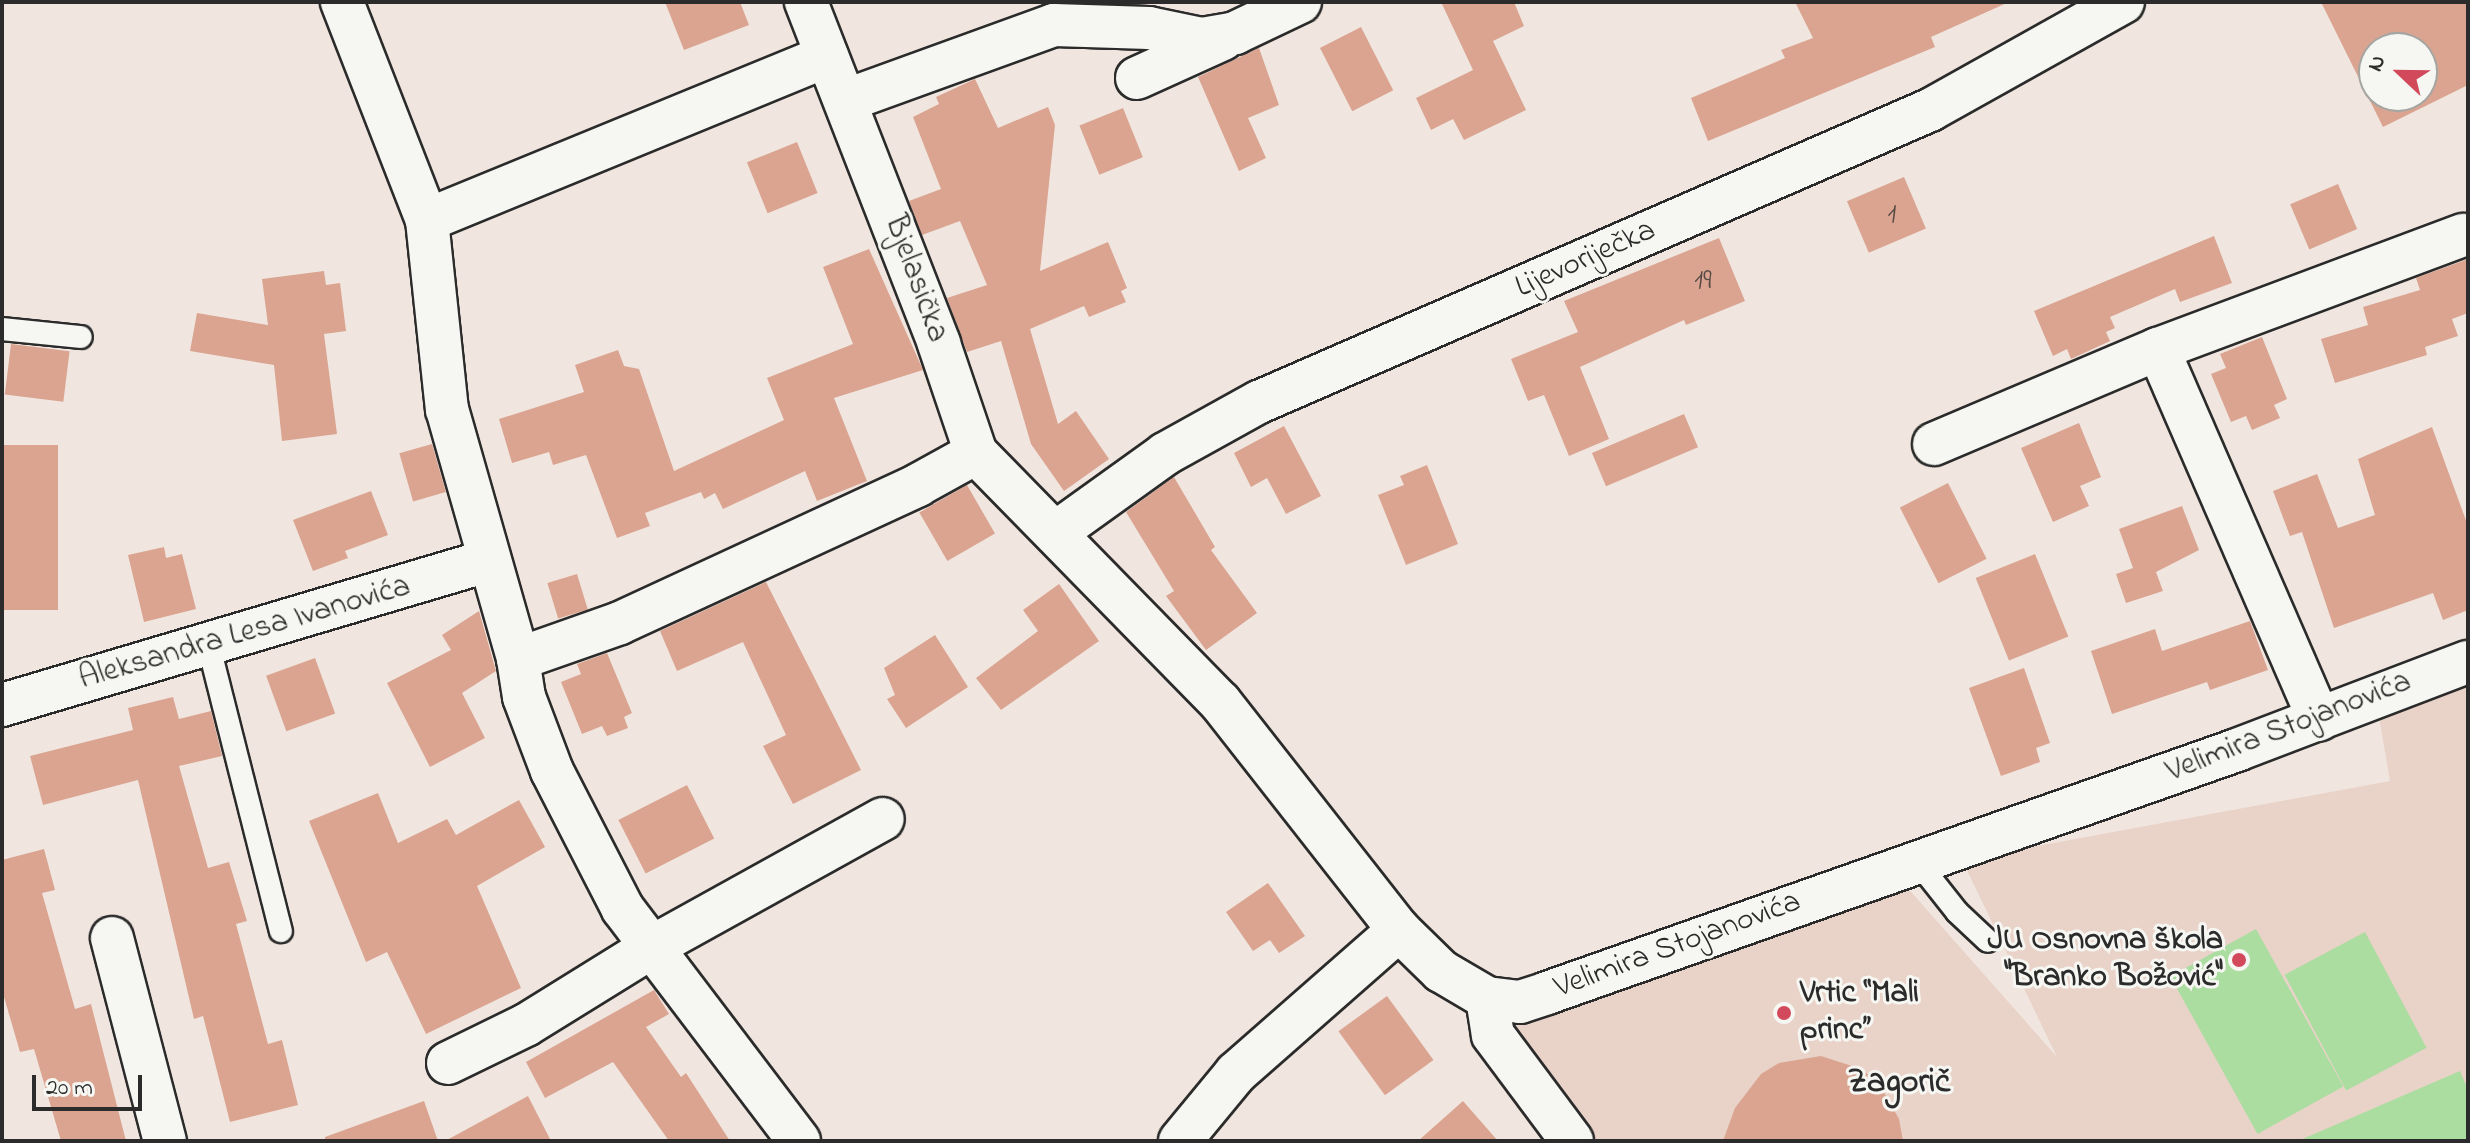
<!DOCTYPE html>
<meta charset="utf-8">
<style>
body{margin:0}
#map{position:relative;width:2470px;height:1143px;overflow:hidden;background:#f0e6df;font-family:"Indie Flower",sans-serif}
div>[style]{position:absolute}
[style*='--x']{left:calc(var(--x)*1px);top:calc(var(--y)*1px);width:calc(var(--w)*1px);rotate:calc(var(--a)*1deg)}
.built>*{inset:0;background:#e9d2c8}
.green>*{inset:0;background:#aadd9f;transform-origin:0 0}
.building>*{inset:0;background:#daa491;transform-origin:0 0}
.roads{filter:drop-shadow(2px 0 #2b2b2b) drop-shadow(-2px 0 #2b2b2b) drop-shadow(0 2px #2b2b2b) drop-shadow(0 -2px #2b2b2b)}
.service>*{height:22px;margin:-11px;padding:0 11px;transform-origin:11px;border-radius:11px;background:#f6f6f2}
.minor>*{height:42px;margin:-21px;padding:0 21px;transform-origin:21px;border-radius:21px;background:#f6f6f2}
.dots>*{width:22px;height:22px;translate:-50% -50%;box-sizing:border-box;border:4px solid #f6f6f2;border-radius:50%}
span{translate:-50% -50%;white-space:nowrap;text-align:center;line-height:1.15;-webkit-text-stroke:6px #f6f6f2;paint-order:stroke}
.number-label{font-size:28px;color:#574944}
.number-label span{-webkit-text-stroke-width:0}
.street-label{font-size:32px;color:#2b2b2b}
.poi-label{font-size:32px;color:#2b2b2b;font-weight:700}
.right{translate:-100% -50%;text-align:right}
.left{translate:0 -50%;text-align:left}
.neighbourhood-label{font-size:34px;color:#2b2b2b;font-weight:700}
.frame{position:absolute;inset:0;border:4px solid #2b2b2b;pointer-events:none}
.north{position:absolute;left:2358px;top:32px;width:80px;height:80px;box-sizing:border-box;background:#f6f6f2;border:2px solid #a5a5a2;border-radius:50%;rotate:292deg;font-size:22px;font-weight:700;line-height:32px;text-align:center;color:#2b2b2b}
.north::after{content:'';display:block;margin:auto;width:28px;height:36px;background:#d1495b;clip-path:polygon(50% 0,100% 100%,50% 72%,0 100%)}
.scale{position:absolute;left:32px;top:1075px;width:110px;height:36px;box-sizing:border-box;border:4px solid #2b2b2b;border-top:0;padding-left:10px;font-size:24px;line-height:28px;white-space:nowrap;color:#2b2b2b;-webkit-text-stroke:6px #f6f6f2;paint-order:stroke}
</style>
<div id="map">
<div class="built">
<div style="clip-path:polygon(2468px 680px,2468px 1141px,1586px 1141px,1509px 1027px,1905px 885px,2057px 1057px,1962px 860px,2390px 781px,2377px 705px)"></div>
</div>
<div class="green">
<div style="left:2256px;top:929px;width:180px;height:98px;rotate:61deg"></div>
<div style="left:2365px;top:932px;width:131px;height:91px;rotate:62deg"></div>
<div style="clip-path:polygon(2460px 1071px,2468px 1090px,2468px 1141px,2298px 1141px)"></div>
</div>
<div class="building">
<div style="clip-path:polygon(665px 2px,740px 2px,749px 25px,684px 50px)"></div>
<div style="clip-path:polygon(1441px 2px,1514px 2px,1524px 26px,1493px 41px,1526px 110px,1464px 140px,1453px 119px,1431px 130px,1416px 98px,1473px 70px)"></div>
<div style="clip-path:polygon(1795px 2px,2009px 2px,1931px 37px,1935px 47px,1708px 141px,1691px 98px,1785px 58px,1781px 50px,1813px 38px)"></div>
<div style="clip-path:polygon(evenodd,2321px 2px,2468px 2px,2468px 85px,2383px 127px,2321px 2px,2374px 48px,2422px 48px,2422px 96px,2374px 96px,2374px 48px)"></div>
<div style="left:1361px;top:27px;width:71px;height:46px;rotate:63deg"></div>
<div style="clip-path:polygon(1259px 48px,1279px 105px,1248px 118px,1266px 158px,1239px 171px,1198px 77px)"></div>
<div style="clip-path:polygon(975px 79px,998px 128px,1048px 107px,1055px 125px,1040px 271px,1108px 242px,1127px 288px,1121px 291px,1126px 302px,1089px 317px,1084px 306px,1030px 329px,1058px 424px,1076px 411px,1109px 459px,1064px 491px,1031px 444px,1001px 341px,967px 352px,947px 298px,987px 285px,960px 221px,922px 235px,909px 201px,941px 189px,913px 117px,939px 104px,936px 97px)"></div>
<div style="left:1123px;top:108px;width:53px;height:47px;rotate:68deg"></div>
<div style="left:797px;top:142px;width:55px;height:54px;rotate:68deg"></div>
<div style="left:1904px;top:177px;width:56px;height:62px;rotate:67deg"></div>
<div style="left:2338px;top:184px;width:49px;height:52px;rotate:67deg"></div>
<div style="clip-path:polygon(2214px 236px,2232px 283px,2180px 302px,2175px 289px,2110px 317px,2115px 328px,2106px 332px,2110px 341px,2071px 359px,2067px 349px,2053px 356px,2034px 311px)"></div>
<div style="clip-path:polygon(1719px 238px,1745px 301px,1686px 325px,1684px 320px,1580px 367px,1609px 439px,1569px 456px,1544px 395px,1528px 401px,1511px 359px,1578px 332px,1564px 301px)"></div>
<div style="clip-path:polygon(869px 249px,923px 370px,834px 398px,867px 481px,817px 501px,805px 471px,723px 509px,715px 493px,704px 499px,701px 492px,645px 513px,650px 526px,617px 538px,586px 455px,553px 465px,549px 452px,512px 463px,499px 419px,584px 392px,575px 365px,618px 350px,624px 366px,639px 369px,674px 471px,784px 420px,767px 378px,853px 344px,823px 267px)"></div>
<div style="clip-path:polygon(2468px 259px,2468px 313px,2452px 319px,2458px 336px,2425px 347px,2427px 355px,2335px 383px,2321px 339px,2368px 325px,2363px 307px,2420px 290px,2416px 278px)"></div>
<div style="clip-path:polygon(324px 271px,326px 285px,340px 283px,346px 331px,324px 334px,337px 434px,282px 441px,274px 365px,190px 351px,197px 313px,268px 325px,262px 279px)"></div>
<div style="clip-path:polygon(2262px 337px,2287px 399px,2274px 405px,2280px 418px,2252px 430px,2246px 416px,2231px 422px,2211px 374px,2226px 368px,2220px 354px)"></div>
<div style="left:11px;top:344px;width:59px;height:51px;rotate:7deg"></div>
<div style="left:1684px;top:414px;width:36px;height:100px;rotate:67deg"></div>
<div style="clip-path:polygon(2079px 423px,2101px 477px,2080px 486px,2089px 506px,2053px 522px,2021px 448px)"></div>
<div style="clip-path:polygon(1284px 426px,1321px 496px,1286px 514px,1267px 478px,1251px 487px,1234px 453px)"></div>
<div style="clip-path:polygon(2432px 427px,2468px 526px,2468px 610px,2443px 620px,2433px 593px,2334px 628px,2302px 532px,2290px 536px,2273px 491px,2317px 474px,2338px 528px,2375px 515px,2358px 459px)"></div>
<div style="left:432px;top:444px;width:50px;height:34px;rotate:74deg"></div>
<div style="left:2px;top:445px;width:56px;height:165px"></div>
<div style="clip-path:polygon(1427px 465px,1458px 544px,1406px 565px,1378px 495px,1404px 485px,1400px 476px)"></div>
<div style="clip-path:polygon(1174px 477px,1215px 547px,1211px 550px,1257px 613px,1206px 650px,1166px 596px,1174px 591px,1126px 512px)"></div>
<div style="left:1948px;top:483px;width:85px;height:54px;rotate:63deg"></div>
<div style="left:967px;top:485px;width:56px;height:55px;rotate:60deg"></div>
<div style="clip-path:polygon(371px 491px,388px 535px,345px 551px,348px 558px,313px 571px,293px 520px)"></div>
<div style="clip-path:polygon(2182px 506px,2199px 550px,2156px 572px,2163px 591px,2126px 603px,2116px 574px,2133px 568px,2119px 529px)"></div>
<div style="clip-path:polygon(164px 547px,166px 558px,182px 554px,196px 609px,144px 622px,128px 555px)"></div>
<div style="left:2035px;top:554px;width:89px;height:64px;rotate:68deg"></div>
<div style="left:577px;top:574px;width:37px;height:31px;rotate:73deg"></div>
<div style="clip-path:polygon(766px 582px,861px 770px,793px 804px,763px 746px,786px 735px,743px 642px,677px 671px,660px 631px)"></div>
<div style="clip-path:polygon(1059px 584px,1099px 641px,1001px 710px,976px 678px,1038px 631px,1023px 610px)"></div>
<div style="clip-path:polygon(479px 611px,496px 671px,462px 693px,485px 738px,430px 767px,387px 683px,451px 650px,442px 635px)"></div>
<div style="clip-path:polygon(2250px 621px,2268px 670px,2210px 690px,2207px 682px,2112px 714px,2091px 651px,2155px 629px,2162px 651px)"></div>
<div style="clip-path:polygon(935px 635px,968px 687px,906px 728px,887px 699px,895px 695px,884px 668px)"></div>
<div style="clip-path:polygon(607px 653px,632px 713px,624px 717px,628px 728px,607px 736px,602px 726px,582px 734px,561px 682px,581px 674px,577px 664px)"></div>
<div style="left:315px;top:658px;width:59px;height:52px;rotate:70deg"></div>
<div style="clip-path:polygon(2024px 668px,2050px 743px,2036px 748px,2040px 762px,2001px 776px,1969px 688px)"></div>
<div style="clip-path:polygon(173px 697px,179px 719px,211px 711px,222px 756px,179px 766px,208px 868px,229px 862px,247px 921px,236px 924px,268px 1044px,282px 1040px,298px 1105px,230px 1122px,203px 1016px,194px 1019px,138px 780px,43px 805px,30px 756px,133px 730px,128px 708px)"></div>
<div style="left:687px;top:785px;width:60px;height:77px;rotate:63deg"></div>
<div style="clip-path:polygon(378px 793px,398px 843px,447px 819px,456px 835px,519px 800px,545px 847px,477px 886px,521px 988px,426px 1034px,387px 952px,366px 962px,309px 821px)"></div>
<div style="clip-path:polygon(44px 849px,55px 890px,42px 893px,75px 1009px,91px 1004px,126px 1141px,61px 1141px,34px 1049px,20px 1052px,2px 990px,2px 860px)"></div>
<div style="clip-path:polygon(1268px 883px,1305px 936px,1279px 953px,1270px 940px,1253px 951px,1226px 912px)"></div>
<div style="clip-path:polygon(654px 990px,669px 1014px,646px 1027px,681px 1077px,686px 1073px,730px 1141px,669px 1141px,613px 1062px,545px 1098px,526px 1062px)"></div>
<div style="left:1387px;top:996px;width:79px;height:60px;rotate:54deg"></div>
<div style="clip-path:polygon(1821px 1056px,1861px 1069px,1878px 1082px,1899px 1119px,1903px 1141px,1723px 1141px,1735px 1108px,1761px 1074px,1779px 1063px)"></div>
<div style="clip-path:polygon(528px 1096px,551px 1141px,445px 1141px)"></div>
<div style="clip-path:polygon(424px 1101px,438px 1141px,325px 1141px,325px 1137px)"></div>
<div style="clip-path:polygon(1463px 1101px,1498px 1141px,1418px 1141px)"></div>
</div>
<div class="roads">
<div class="service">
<div style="--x:2;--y:329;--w:79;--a:5.8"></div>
<div style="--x:209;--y:647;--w:293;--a:75.8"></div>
<div style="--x:1916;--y:860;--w:66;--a:51.7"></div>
<div style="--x:1957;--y:912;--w:42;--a:43.1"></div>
</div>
<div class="minor">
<div style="--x:342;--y:2;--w:234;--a:68.7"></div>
<div style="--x:427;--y:220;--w:190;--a:84"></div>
<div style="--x:447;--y:409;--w:260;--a:74.1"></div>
<div style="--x:518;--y:659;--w:38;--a:81"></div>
<div style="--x:524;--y:697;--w:79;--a:69.3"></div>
<div style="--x:552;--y:771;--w:155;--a:62.8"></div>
<div style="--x:623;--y:909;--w:291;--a:52.8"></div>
<div style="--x:806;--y:2;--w:367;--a:68.7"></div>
<div style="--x:939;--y:344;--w:115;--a:71.3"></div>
<div style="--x:976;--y:453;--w:349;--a:45.6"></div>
<div style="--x:1220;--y:702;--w:290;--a:51.9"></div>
<div style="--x:1399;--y:930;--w:59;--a:44.3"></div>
<div style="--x:1441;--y:971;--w:53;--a:30.4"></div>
<div style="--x:1487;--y:998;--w:33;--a:7"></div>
<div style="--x:1520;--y:1002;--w:28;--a:-18"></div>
<div style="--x:1547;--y:993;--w:732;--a:-19.4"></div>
<div style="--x:2237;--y:750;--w:247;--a:-20.9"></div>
<div style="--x:1137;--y:78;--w:94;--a:-24.4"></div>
<div style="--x:847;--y:100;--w:220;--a:-19.9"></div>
<div style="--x:1054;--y:25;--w:95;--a:1.8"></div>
<div style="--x:1149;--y:28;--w:54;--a:11.7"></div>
<div style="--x:1202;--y:39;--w:34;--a:-10"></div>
<div style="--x:1235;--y:33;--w:72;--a:-25.5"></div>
<div style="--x:427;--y:220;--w:432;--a:-22.3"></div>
<div style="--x:2158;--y:349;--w:404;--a:66.5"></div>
<div style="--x:1934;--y:444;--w:243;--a:-23"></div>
<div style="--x:2158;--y:349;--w:326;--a:-20.5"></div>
<div style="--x:1058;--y:531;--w:132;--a:-35.7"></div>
<div style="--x:1165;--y:454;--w:107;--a:-29"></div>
<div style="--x:1259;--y:402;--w:732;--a:-23.52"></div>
<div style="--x:1930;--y:110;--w:221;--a:-29.2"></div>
<div style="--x:518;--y:659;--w:108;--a:-19.4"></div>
<div style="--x:620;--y:623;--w:328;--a:-24.8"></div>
<div style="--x:918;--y:485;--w:66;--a:-28.9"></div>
<div style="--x:2;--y:705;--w:506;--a:-16.54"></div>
<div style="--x:112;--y:938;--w:210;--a:75.4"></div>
<div style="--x:1487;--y:998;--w:37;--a:81"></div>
<div style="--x:1493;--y:1035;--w:132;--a:53.3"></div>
<div style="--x:448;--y:1063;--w:87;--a:-26"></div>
<div style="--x:526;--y:1025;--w:146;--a:-31.8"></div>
<div style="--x:650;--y:948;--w:266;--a:-29"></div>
<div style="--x:1180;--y:1141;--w:88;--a:-50.5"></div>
<div style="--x:1236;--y:1073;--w:217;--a:-41.3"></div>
</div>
</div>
<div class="dots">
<div style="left:2239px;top:960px;background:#d1495b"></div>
<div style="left:1784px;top:1013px;background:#d1495b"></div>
</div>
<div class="number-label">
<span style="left:1892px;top:216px">1</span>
<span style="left:1703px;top:282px">19</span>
</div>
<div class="street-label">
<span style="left:1586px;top:260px;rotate:-24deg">Lijevoriječka</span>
<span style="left:915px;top:279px;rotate:70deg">Bjelasička</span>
<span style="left:245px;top:634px;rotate:-16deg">Aleksandra Lesa Ivanovića</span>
<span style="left:2289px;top:728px;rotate:-21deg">Velimira Stojanovića</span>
<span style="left:1678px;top:946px;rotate:-20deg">Velimira Stojanovića</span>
</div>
<div class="poi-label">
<span class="right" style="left:2223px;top:960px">JU Osnovna škola<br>"Branko Božović"</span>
<span class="left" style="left:1800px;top:1013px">Vrtic “Mali<br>princ”</span>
</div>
<div class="neighbourhood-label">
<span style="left:1899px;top:1084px">Zagorič</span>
</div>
<div class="frame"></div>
<div class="north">N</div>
<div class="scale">20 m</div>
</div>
